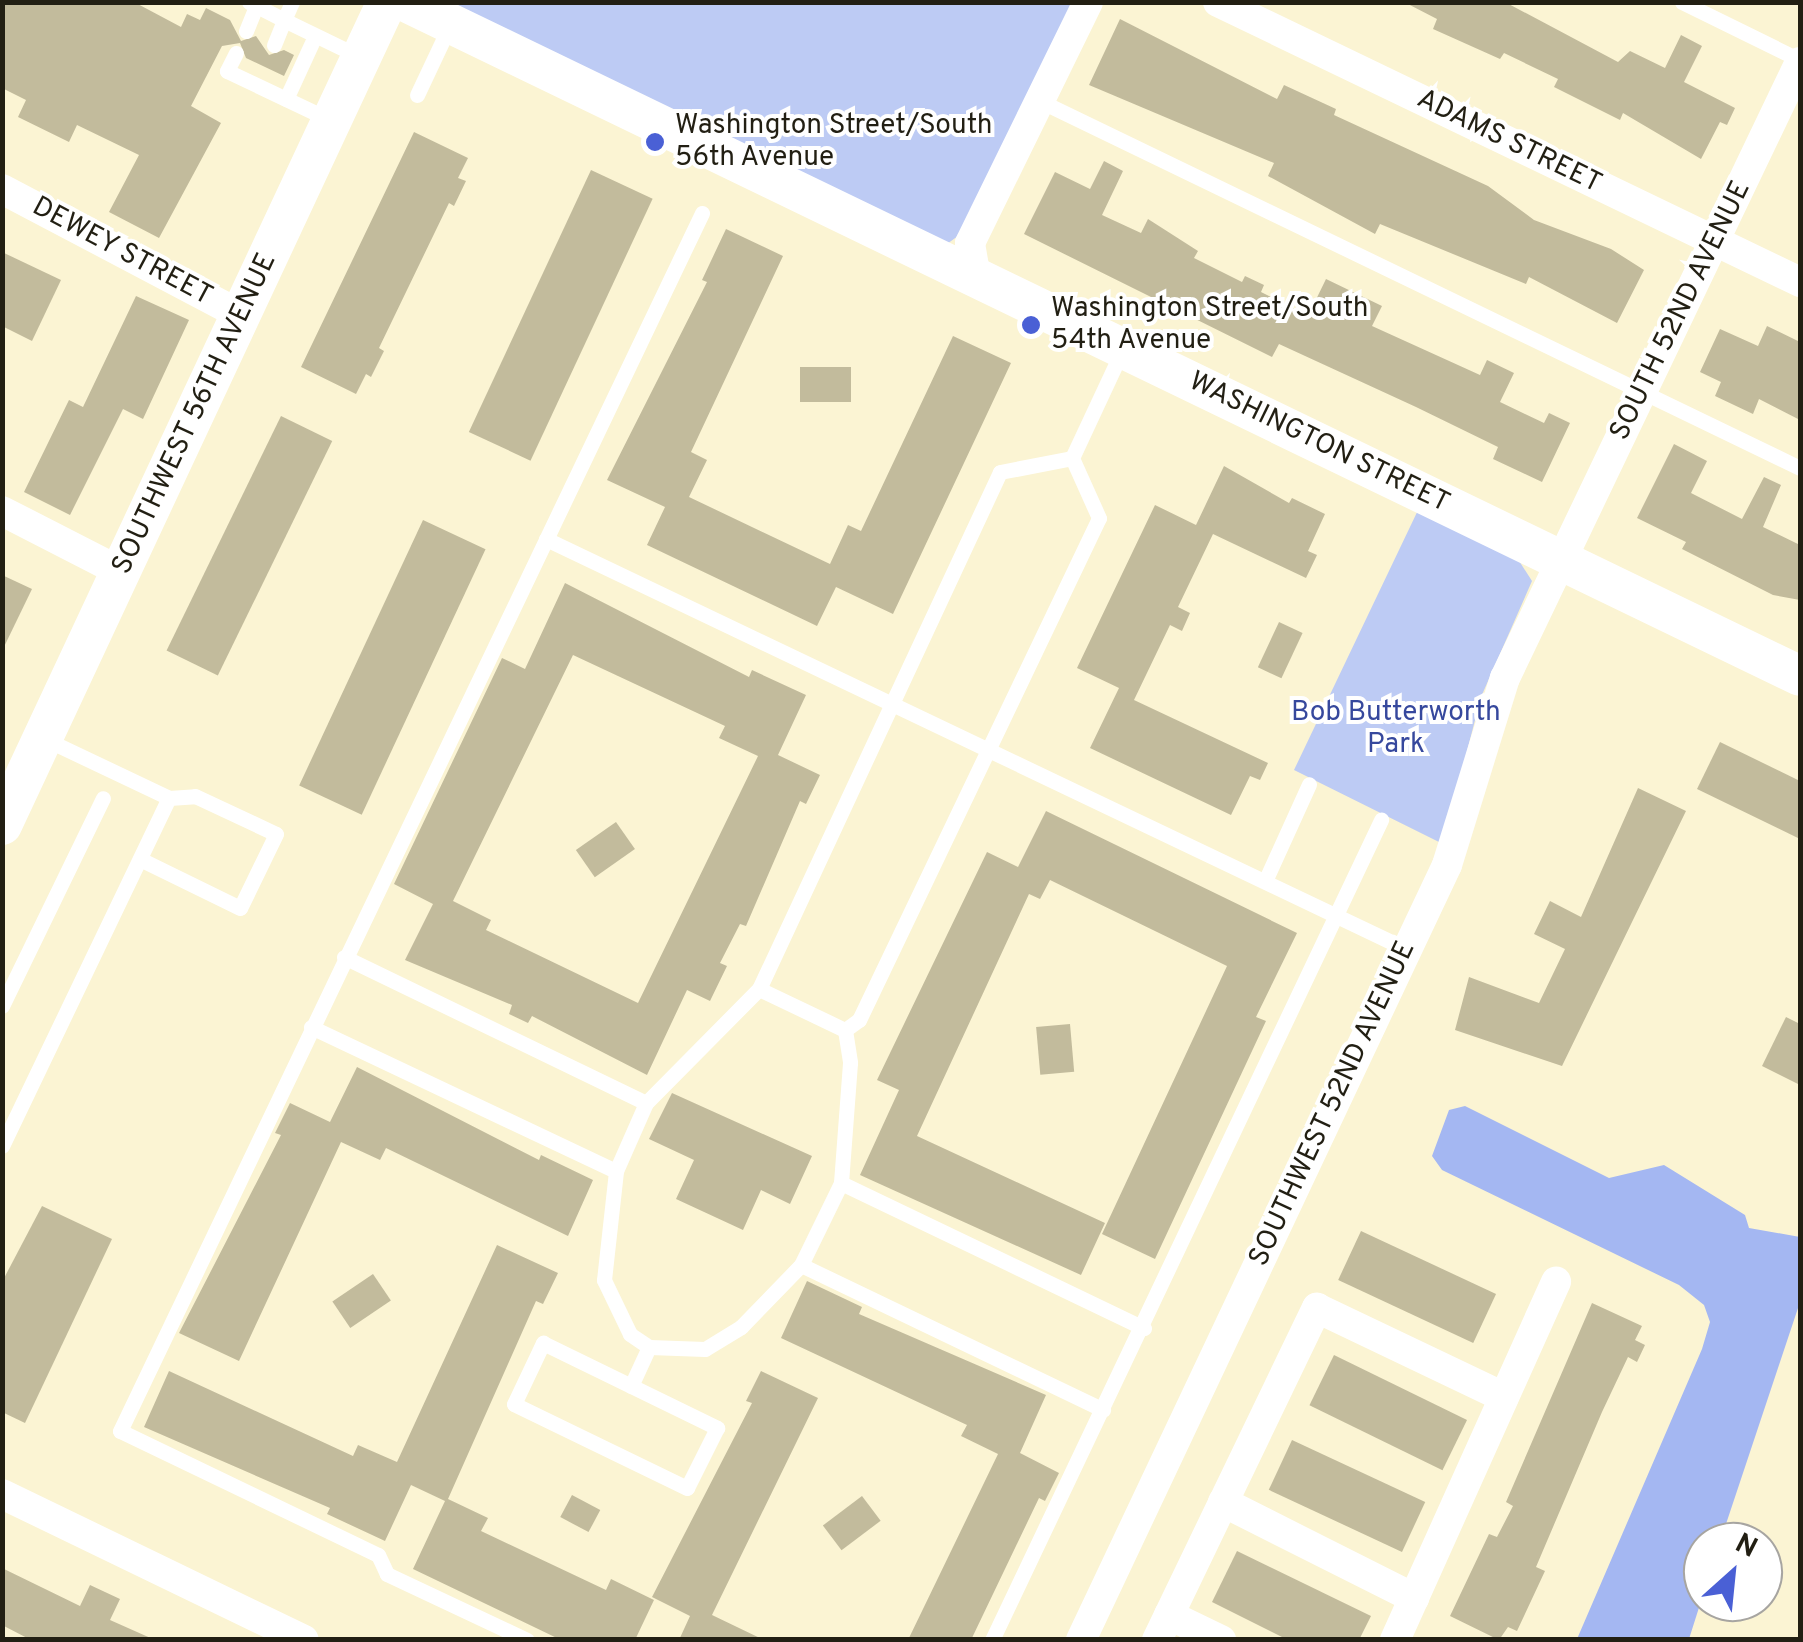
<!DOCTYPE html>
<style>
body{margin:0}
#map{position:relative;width:1803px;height:1642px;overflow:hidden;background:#fbf4d3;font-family:Overpass,sans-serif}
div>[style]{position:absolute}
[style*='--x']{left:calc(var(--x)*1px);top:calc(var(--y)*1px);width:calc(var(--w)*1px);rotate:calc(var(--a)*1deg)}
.green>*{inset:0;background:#bdcbf4}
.water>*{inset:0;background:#a4b7f2}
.building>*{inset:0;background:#c2bb9c;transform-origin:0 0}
.lane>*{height:15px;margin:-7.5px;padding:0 7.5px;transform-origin:7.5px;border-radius:7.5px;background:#fff}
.street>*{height:30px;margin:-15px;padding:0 15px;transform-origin:15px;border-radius:15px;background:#fff}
.secondary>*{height:40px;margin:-20px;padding:0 20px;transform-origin:20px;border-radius:20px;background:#fff}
.dots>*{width:28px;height:28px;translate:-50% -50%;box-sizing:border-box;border:5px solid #fff;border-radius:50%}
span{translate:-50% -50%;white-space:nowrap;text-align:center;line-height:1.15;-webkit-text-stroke:8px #fff;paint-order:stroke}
.poi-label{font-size:28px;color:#221f13}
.left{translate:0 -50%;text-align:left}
.street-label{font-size:28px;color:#221f13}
.park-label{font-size:28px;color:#36489d}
.frame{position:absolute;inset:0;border:5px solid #221f13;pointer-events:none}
.north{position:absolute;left:1683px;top:1522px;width:100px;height:100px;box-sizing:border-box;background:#fff;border:2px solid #a7a5a1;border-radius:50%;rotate:27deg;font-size:28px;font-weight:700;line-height:40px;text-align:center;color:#221f13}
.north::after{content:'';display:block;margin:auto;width:35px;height:45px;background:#4a60d5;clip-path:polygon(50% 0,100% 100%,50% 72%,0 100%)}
</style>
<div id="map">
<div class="green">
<div style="clip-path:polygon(444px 3px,1072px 3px,966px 230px,943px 247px)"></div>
<div style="clip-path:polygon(1420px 506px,1514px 553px,1532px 581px,1481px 697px,1443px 844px,1294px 770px)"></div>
</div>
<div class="water">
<div style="clip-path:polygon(1465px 1106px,1609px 1178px,1664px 1165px,1745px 1215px,1749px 1228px,1800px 1237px,1800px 1302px,1720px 1542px,1703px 1542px,1703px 1595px,1689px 1639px,1577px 1639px,1702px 1349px,1710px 1322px,1704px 1305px,1679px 1285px,1442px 1170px,1432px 1156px,1449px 1110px)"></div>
</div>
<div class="building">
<div style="clip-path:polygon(2px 2px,134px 2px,181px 27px,187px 14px,200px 20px,206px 8px,230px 20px,241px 41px,256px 36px,269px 55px,284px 50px,294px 55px,284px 76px,246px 58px,240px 43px,222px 46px,191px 106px,221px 123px,159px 238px,109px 212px,139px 155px,77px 125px,69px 142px,18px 117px,26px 100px,2px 88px)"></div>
<div style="clip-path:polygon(1404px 2px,1505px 2px,1618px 62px,1630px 51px,1665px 68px,1681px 35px,1702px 46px,1684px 82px,1735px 108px,1727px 125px,1720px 122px,1701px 159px,1623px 113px,1620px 120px,1554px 87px,1558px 79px,1504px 53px,1500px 59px,1433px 29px,1437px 19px)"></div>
<div style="clip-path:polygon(1120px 19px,1277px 99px,1284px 85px,1336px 109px,1334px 115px,1488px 186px,1534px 220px,1611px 249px,1644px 270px,1617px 323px,1529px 277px,1526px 284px,1380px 224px,1375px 234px,1268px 176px,1274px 163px,1089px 85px)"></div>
<div style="clip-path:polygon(414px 132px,468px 158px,458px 178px,466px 181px,454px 206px,449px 203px,379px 348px,384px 351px,371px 377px,366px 374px,356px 394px,301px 367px)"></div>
<div style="clip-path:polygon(1104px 161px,1123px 171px,1102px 215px,1141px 233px,1148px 219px,1198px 251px,1194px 258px,1242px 282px,1245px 276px,1264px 285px,1261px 292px,1308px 316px,1326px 279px,1382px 306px,1372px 326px,1480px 375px,1487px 360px,1514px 373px,1500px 402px,1544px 423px,1549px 413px,1570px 423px,1542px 482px,1493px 459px,1498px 447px,1416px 407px,1279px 344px,1272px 357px,1024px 234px,1055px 172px,1090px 189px)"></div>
<div style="left:591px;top:170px;width:68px;height:289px;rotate:25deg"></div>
<div style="clip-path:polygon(726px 229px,783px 256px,691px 452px,707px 460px,689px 497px,830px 564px,848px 525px,861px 531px,953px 336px,1011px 363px,893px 614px,836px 587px,817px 626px,647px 545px,665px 507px,607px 480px,707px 282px,702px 280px)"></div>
<div style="clip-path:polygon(2px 252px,61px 280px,32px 341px,2px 326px)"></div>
<div style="clip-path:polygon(136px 296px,189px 320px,143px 419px,123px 409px,70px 515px,24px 492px,69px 400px,83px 407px)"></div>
<div style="clip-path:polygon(1767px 326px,1800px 342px,1800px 420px,1759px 399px,1753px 414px,1715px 396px,1721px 382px,1700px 372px,1720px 329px,1758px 346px)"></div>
<div style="left:800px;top:367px;width:51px;height:35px"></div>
<div style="left:281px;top:416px;width:57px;height:261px;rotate:26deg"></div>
<div style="clip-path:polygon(1674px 444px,1707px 461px,1691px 493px,1742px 519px,1764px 477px,1781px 485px,1763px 527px,1800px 545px,1800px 600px,1773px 595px,1682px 549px,1686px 542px,1637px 518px)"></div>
<div style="clip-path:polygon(1224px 466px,1289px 503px,1292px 498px,1325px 514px,1308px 551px,1317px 555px,1306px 578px,1213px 534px,1178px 607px,1190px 613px,1182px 631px,1170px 625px,1134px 700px,1268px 763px,1260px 780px,1250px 776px,1231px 815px,1090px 748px,1119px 688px,1077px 668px,1155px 505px,1196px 525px)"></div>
<div style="left:423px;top:520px;width:69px;height:293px;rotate:25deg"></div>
<div style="clip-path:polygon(2px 575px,32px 589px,2px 651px)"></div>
<div style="clip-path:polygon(evenodd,565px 583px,749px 677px,752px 670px,806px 695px,778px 755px,820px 775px,806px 804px,800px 801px,746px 926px,740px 924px,720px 963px,727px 966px,710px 1001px,687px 990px,647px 1075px,532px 1016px,528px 1023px,509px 1014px,512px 1005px,405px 960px,433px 904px,394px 884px,502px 658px,525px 669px,565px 583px,573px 655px,725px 726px,719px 738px,758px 756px,638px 1003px,486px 930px,491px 920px,453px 901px,573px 655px)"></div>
<div style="left:1279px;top:622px;width:26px;height:50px;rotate:25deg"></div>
<div style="clip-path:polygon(1720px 742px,1800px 781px,1800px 839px,1697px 789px)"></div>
<div style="clip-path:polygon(1638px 788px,1686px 811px,1562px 1066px,1455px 1030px,1469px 977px,1539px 1003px,1565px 949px,1534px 934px,1550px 901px,1581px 917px)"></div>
<div style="clip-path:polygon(1046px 811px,1297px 933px,1256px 1017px,1266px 1021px,1155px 1259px,1102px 1234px,1227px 966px,1050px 880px,1040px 899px,1029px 894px,917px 1136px,1105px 1223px,1081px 1275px,860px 1175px,899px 1090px,877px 1080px,987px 852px,1018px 867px)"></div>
<div style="left:616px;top:822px;width:33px;height:49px;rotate:55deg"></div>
<div style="clip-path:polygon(1786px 1017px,1800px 1024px,1800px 1085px,1762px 1066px)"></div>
<div style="left:1070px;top:1024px;width:48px;height:34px;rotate:85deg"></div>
<div style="clip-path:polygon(357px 1067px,539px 1160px,541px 1155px,593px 1180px,568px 1236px,386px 1148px,380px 1160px,341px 1142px,239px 1361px,179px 1333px,281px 1135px,275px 1133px,290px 1103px,330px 1122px)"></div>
<div style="clip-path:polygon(672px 1093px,812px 1156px,790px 1204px,761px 1190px,743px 1230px,676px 1199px,694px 1160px,649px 1139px)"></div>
<div style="clip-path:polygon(42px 1206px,112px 1239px,25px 1423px,2px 1412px,2px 1282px)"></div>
<div style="left:1361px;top:1231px;width:149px;height:54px;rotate:25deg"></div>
<div style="clip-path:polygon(497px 1245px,558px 1273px,543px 1304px,536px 1301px,448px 1499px,488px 1518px,481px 1531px,606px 1590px,611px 1579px,654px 1600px,635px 1640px,561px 1640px,413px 1569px,445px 1501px,411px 1485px,385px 1541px,327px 1514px,330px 1508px,144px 1427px,169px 1371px,353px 1456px,358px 1445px,397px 1462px)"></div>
<div style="left:373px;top:1274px;width:32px;height:49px;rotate:56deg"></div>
<div style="clip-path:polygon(807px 1281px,862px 1307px,859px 1314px,1046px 1395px,1020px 1453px,1059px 1473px,1045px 1501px,1039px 1498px,971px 1640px,908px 1640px,998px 1454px,961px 1436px,967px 1425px,781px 1338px)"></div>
<div style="clip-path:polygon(1592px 1303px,1642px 1326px,1635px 1340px,1645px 1345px,1637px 1362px,1628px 1357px,1602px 1412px,1536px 1567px,1545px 1571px,1517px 1631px,1508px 1627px,1499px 1640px,1450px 1616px,1489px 1534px,1497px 1537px,1513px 1506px,1506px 1502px)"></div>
<div style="left:1334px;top:1355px;width:148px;height:56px;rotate:26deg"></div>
<div style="clip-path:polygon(761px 1371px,818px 1398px,712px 1615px,764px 1640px,679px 1640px,690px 1616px,652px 1597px,752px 1403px,746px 1401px)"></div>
<div style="left:1292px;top:1440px;width:147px;height:55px;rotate:25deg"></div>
<div style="left:572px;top:1495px;width:32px;height:25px;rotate:28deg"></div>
<div style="left:862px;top:1496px;width:31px;height:49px;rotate:53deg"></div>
<div style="clip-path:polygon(1237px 1551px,1371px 1616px,1359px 1640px,1288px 1640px,1212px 1602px)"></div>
<div style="clip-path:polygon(2px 1568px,80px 1606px,90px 1585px,120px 1599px,110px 1620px,155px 1640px,31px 1640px,2px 1625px)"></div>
</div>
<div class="lane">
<div style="--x:249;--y:2;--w:39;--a:27"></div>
<div style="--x:284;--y:20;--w:20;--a:-66"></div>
<div style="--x:1682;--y:2;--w:131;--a:26.2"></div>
<div style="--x:246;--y:31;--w:27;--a:-68"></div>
<div style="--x:274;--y:45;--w:27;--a:-68"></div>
<div style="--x:284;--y:20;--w:82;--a:25.9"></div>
<div style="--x:236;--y:53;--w:20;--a:117"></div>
<div style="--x:227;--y:71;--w:114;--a:25.4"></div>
<div style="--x:417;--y:95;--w:77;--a:-64.8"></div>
<div style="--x:286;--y:99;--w:69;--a:-65.3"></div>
<div style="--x:1040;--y:101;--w:844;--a:25.78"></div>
<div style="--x:546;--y:539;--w:953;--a:25.49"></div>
<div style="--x:45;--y:739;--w:137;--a:25.4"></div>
<div style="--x:169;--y:798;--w:26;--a:-4"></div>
<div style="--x:195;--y:796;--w:89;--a:25.1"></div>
<div style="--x:276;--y:834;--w:82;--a:115.9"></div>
<div style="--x:240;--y:908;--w:111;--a:-153.9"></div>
<div style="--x:1266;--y:879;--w:104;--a:-65.6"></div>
<div style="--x:344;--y:957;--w:335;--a:25.8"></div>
<div style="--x:759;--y:989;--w:95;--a:25.5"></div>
<div style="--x:845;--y:1030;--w:33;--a:81"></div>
<div style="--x:850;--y:1063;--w:120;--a:94.3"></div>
<div style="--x:841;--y:1183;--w:91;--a:116"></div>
<div style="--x:801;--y:1265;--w:86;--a:134.1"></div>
<div style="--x:741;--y:1327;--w:42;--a:148.6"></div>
<div style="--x:705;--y:1349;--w:56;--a:-178"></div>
<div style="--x:649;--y:1347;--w:23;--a:-146"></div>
<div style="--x:630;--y:1334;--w:60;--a:-115.7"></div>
<div style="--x:604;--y:1280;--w:110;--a:-83.7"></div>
<div style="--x:616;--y:1171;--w:74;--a:-66.2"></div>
<div style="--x:646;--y:1103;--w:161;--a:-45.3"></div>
<div style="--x:759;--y:989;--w:570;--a:-65.01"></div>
<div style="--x:1000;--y:472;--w:73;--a:-11"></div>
<div style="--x:2;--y:1006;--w:231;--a:-64.1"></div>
<div style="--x:311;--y:1027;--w:337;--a:25.3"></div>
<div style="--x:845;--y:1030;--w:17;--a:-36"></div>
<div style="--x:859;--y:1020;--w:556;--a:-64.45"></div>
<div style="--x:1099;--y:518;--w:66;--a:-114.2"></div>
<div style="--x:1072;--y:458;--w:118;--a:-65"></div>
<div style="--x:2;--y:1146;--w:386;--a:-64.4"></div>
<div style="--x:841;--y:1183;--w:336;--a:25.6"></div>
<div style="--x:801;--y:1265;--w:335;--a:25.6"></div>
<div style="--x:543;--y:1343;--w:194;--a:26"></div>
<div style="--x:717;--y:1428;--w:67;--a:116.6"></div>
<div style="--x:687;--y:1488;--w:192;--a:-154.1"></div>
<div style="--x:514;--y:1404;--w:68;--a:-64.6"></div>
<div style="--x:631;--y:1386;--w:43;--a:-65.2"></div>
<div style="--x:527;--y:1640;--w:155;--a:-154.8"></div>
<div style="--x:387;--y:1574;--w:21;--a:-115"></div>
<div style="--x:378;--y:1555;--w:286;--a:-154.3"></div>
<div style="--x:120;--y:1431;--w:1350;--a:-64.46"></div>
<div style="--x:992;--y:1640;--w:908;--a:-64.62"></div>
</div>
<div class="street">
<div style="--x:1218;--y:2;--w:646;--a:25.69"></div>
<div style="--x:2;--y:189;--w:270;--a:27.8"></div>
<div style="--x:975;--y:272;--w:29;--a:-100"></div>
<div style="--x:970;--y:243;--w:268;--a:-63.9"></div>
<div style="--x:2;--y:511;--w:134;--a:27.1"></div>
<div style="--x:2;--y:1494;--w:335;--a:25.8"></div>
<div style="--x:1223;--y:1502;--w:214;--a:26.7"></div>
<div style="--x:1169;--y:1615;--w:58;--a:25.7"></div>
<div style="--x:1081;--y:1640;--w:857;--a:-64.72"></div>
<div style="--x:1447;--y:865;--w:196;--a:-72.8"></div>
<div style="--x:1505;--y:678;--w:683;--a:-64.41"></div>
<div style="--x:1157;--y:1640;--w:369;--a:-64.3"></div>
<div style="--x:1317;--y:1308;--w:207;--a:25.5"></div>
<div style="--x:1395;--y:1640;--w:393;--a:-65.8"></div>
</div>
<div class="secondary">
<div style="--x:406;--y:2;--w:1548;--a:25.8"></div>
<div style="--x:2;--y:825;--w:909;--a:-64.93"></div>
</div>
<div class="dots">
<div style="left:655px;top:142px;background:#4a60d5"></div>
<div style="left:1031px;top:325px;background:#4a60d5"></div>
</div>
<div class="poi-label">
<span class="left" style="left:675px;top:142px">Washington Street/South<br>56th Avenue</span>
<span class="left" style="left:1051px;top:325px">Washington Street/South<br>54th Avenue</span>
</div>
<div class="street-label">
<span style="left:1509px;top:142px;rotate:26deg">ADAMS STREET</span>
<span style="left:122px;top:252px;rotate:28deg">DEWEY STREET</span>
<span style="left:1681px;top:311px;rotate:-64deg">SOUTH 52ND AVENUE</span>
<span style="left:195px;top:414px;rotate:-65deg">SOUTHWEST 56TH AVENUE</span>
<span style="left:1319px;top:443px;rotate:26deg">WASHINGTON STREET</span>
<span style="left:1333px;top:1104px;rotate:-65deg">SOUTHWEST 52ND AVENUE</span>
</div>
<div class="park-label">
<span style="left:1396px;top:729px">Bob Butterworth<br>Park</span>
</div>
<div class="frame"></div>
<div class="north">N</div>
</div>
